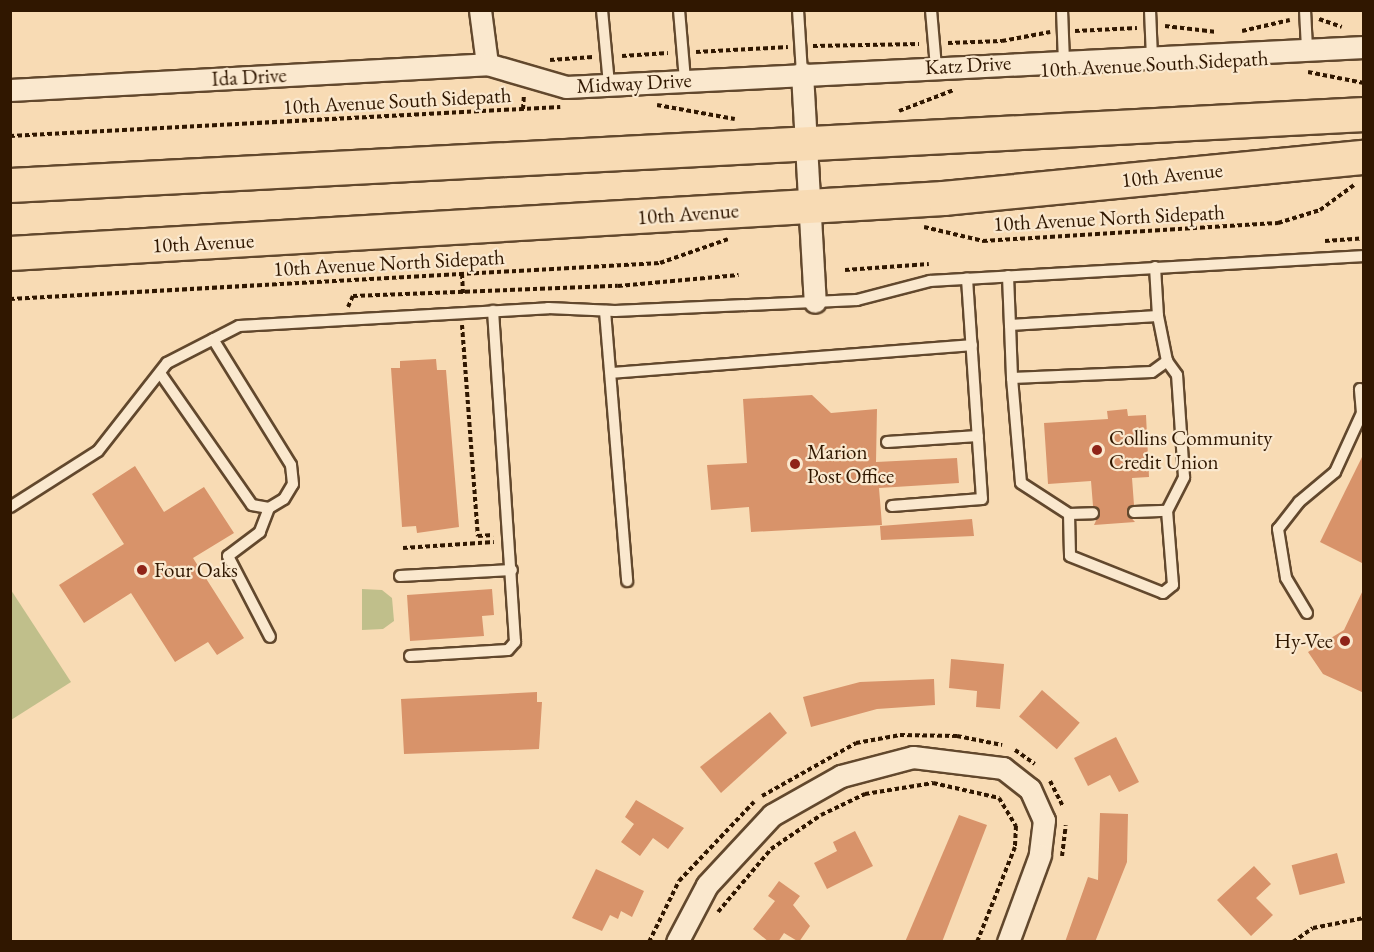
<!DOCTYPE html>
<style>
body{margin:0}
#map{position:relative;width:1374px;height:952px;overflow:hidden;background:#f8dbb4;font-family:"EB Garamond",serif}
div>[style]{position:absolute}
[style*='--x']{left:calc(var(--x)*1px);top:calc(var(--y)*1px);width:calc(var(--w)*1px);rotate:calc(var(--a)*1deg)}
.green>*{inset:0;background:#c0bf8b}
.building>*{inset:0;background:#d8936a;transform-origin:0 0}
.path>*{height:4px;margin-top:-2px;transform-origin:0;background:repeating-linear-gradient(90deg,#301700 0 4.5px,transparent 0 7.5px)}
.roads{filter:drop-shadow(2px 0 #62482d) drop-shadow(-2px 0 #62482d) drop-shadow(0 2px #62482d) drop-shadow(0 -2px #62482d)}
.service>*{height:10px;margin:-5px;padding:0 5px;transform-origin:5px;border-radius:5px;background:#fae8ce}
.minor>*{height:21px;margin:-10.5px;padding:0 10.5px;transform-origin:10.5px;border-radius:10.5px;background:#fae8ce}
.primary>*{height:33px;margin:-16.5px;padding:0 16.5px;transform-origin:16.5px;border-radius:16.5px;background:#f8dbb4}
.dots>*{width:16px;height:16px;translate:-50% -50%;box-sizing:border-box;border:3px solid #fae8ce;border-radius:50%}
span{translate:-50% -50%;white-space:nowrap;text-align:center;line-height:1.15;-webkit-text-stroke:4.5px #fae8ce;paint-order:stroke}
.street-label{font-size:21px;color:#301700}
.poi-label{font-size:21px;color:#301700}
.left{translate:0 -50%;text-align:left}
.right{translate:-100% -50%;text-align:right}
.frame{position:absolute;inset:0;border:12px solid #301700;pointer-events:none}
</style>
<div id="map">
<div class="green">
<div style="clip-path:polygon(362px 589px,382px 590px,392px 598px,394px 621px,383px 629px,362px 630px)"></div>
<div style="clip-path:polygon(11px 590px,71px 682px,11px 720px,10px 720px)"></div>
</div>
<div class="building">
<div style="clip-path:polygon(436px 359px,437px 370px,446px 370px,459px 527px,417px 533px,416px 526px,402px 527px,391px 368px,400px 368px,400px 361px)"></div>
<div style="clip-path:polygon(812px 395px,831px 413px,877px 409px,876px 462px,957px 458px,959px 483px,879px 488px,882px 525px,751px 532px,749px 507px,711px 510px,707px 465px,747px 463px,743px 399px)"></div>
<div style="clip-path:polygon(1127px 409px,1128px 416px,1146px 415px,1149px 477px,1132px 478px,1134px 505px,1127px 513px,1135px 522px,1094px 525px,1100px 512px,1093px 506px,1091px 481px,1048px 484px,1044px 423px,1108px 419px,1107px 411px)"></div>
<div style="clip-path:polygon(1364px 453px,1364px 564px,1320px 542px)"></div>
<div style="clip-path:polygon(135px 466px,164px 512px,204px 487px,234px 533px,193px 558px,244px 638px,217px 655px,208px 642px,175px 662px,131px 593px,84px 623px,59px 585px,124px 544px,92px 494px)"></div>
<div style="clip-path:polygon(972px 519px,974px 536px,881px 540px,880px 526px)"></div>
<div style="clip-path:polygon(1364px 588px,1364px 693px,1323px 674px,1308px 652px,1344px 630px)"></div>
<div style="clip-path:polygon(492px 589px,494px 615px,482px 616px,484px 636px,410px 641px,407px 595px)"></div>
<div style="clip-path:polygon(951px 659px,1004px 664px,1000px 709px,976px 707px,977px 691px,949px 688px)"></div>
<div style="clip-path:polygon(934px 679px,935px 705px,877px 709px,811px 727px,803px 697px,860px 682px)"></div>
<div style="left:1042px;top:690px;width:50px;height:35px;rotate:41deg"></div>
<div style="clip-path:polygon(537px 692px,537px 702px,542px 702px,539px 749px,404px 754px,401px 699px)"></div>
<div style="clip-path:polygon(770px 712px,787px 733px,721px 793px,700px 767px)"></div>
<div style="clip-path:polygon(1116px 737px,1139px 782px,1119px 792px,1110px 775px,1088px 786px,1074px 758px)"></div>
<div style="clip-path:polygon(636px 800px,684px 828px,668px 849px,653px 838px,640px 856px,621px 842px,634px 824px,625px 817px)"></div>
<div style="clip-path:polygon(1100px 813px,1128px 814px,1127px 862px,1095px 942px,1065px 942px,1088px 877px,1098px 880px)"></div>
<div style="clip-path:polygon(959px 815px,987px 825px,942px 942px,905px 942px)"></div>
<div style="clip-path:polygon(855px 831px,873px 866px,827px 889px,814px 863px,837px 851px,833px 842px)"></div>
<div style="left:1337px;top:853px;width:31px;height:47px;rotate:75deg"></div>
<div style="clip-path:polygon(1254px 866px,1271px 884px,1256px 898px,1273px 915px,1251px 936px,1217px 900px)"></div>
<div style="clip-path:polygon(596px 869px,644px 891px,632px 917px,621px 911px,618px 919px,610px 915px,602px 931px,572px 918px)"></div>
<div style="clip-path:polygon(779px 881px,800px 896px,793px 905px,810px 926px,799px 942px,784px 933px,778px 942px,769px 942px,753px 929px,775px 901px,768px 896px)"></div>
</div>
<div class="path">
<div style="--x:1319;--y:19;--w:24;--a:19"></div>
<div style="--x:1165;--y:26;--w:52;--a:6.6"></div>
<div style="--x:1075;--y:31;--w:62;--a:-2.8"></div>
<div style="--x:1242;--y:31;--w:49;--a:-12.9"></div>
<div style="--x:948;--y:43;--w:54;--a:-2.1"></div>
<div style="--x:1002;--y:41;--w:49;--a:-10.6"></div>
<div style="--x:813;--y:46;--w:106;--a:-1.1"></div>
<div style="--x:696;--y:52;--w:92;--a:-3.1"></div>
<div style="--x:622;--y:56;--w:46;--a:-3.7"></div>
<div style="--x:550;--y:60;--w:43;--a:-4"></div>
<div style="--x:1308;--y:72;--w:57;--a:11.1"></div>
<div style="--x:657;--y:105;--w:79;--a:10.2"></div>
<div style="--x:523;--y:109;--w:14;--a:-86"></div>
<div style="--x:899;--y:111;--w:59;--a:-20.9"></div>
<div style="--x:10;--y:136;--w:551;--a:-3.02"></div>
<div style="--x:924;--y:227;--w:61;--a:13.3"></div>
<div style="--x:983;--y:241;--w:296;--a:-3.5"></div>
<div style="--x:1278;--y:223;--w:44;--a:-17.2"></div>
<div style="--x:1320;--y:210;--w:42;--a:-36.3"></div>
<div style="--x:1325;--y:241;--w:39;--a:-4"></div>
<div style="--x:845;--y:270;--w:84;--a:-4.1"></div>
<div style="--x:462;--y:274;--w:20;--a:87"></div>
<div style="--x:10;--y:299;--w:651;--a:-3.17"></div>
<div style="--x:660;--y:263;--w:72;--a:-19.4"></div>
<div style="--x:348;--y:307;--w:12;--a:-66"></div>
<div style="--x:353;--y:296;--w:265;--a:-2.2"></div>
<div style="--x:618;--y:286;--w:121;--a:-5.2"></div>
<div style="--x:462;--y:325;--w:212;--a:85.7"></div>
<div style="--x:478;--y:536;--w:15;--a:-4"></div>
<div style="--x:403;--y:548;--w:91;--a:-3.8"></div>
<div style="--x:1015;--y:750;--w:24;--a:35"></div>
<div style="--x:1050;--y:781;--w:28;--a:63"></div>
<div style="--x:762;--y:796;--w:108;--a:-29.4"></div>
<div style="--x:856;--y:743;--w:45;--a:-10.3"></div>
<div style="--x:900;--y:735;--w:57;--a:1"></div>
<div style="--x:957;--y:736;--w:46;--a:11.3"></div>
<div style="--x:1062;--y:856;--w:31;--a:-83"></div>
<div style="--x:718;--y:912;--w:82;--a:-49.9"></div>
<div style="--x:771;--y:849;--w:60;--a:-34.2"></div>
<div style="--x:821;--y:815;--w:49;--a:-25.5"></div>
<div style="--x:865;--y:794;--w:69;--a:-9.2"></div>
<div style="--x:933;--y:783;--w:68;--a:12.8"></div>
<div style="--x:999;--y:798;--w:33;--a:59"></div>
<div style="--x:1016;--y:826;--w:21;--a:93"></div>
<div style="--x:1015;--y:847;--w:102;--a:111.8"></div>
<div style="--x:649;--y:942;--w:68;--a:-63.8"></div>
<div style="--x:679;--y:881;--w:109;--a:-46.5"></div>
<div style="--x:1293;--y:942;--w:24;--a:-35"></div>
<div style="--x:1313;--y:928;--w:52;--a:-11.1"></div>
</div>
<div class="roads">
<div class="service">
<div style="--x:602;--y:10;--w:74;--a:84.6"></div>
<div style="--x:679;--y:10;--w:70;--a:85.1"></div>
<div style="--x:798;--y:10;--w:63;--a:86.4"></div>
<div style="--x:931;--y:10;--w:57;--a:85"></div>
<div style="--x:1062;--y:10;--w:51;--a:87.8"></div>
<div style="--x:1150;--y:10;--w:47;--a:87.6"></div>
<div style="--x:1305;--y:10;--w:39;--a:87"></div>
<div style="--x:1008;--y:276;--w:49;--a:87.7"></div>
<div style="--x:1010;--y:325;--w:148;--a:-3.5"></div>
<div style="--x:605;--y:311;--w:271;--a:85.3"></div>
<div style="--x:1010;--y:325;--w:53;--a:87.8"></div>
<div style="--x:1012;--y:378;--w:140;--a:-2.5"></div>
<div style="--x:1152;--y:372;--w:19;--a:-36"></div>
<div style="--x:160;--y:373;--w:161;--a:55.1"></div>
<div style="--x:252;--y:505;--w:17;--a:10"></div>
<div style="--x:269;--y:508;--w:17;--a:-31"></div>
<div style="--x:284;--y:499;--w:17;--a:-59"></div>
<div style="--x:293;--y:484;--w:19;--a:-96"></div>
<div style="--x:291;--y:465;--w:148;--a:-121.8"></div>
<div style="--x:611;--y:373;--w:362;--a:-4.4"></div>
<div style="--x:1012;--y:378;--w:105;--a:85.1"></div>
<div style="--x:1021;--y:483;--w:57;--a:32.9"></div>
<div style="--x:1069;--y:514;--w:24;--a:-2"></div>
<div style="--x:887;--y:442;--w:91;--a:-3.8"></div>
<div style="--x:892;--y:506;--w:90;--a:-4.4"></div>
<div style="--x:982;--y:499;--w:221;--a:-93.9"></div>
<div style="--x:10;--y:507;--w:104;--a:-32.5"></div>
<div style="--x:98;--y:451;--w:112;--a:-51.9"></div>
<div style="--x:167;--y:363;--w:81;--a:-27.2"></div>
<div style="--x:239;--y:326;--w:310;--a:-3.3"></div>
<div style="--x:548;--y:308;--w:67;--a:2.6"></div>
<div style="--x:615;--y:311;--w:242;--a:-2.6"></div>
<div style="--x:857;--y:300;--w:75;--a:-14.6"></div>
<div style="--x:930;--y:281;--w:435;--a:-3.3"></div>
<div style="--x:269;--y:508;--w:26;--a:111"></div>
<div style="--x:260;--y:532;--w:40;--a:143"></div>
<div style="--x:228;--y:556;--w:91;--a:62.6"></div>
<div style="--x:1134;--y:512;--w:33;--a:-2"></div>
<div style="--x:1069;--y:514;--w:42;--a:88.6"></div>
<div style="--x:1070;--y:556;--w:100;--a:21.7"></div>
<div style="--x:1163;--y:593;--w:13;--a:-39"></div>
<div style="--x:1173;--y:585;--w:74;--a:-94.6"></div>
<div style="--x:1167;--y:511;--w:38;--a:-63"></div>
<div style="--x:1184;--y:477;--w:102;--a:-93.9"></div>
<div style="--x:1177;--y:375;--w:17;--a:-126"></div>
<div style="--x:1167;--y:361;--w:46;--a:-101.3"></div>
<div style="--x:1158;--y:316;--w:49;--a:-93.5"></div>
<div style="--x:400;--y:576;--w:112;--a:-3.1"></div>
<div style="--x:1307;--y:613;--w:41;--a:-121"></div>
<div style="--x:1286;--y:578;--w:50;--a:-99.3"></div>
<div style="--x:1278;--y:529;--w:34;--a:-52"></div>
<div style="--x:1299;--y:502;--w:47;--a:-39.8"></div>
<div style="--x:1335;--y:472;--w:65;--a:-65.4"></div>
<div style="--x:1362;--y:413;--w:24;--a:-95"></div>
<div style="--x:410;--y:656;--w:98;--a:-3.5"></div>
<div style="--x:508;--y:650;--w:11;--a:-49"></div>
<div style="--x:515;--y:642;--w:332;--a:-93.8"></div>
</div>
<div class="minor">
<div style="--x:480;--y:10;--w:54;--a:82.6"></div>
<div style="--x:802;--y:73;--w:229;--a:86.8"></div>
<div style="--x:10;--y:90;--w:478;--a:-3.1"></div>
<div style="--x:487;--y:64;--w:82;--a:16.2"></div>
<div style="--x:566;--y:87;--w:799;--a:-2.87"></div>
<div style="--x:677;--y:942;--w:64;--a:-62.2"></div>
<div style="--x:707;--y:885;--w:96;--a:-47.1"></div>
<div style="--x:772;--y:815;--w:79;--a:-29.5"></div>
<div style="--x:841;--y:776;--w:74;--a:-14.8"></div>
<div style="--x:913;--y:757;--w:91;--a:7"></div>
<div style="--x:1003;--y:768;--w:34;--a:38"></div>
<div style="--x:1030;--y:789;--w:34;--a:66"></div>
<div style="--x:1044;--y:820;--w:35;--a:97"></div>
<div style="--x:1040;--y:855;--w:93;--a:110.2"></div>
</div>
<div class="primary">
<div style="--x:10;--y:185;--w:1356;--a:-3"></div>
<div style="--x:10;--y:253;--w:935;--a:-3.37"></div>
<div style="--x:943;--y:198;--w:423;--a:-5.6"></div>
</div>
</div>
<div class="dots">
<div style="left:1097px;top:450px;background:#8f2418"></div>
<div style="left:795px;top:464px;background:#8f2418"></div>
<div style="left:142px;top:570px;background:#8f2418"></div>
<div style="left:1345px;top:641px;background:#8f2418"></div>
</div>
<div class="street-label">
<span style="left:1154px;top:64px;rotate:-3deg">10th Avenue South Sidepath</span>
<span style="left:968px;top:65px;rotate:-3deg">Katz Drive</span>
<span style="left:249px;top:77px;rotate:-3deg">Ida Drive</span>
<span style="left:634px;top:83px;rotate:-3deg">Midway Drive</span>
<span style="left:397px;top:101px;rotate:-3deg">10th Avenue South Sidepath</span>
<span style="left:1172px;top:175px;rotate:-6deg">10th Avenue</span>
<span style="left:688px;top:214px;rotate:-4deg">10th Avenue</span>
<span style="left:1109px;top:218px;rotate:-3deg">10th Avenue North Sidepath</span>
<span style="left:203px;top:243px;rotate:-3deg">10th Avenue</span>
<span style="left:389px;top:263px;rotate:-3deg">10th Avenue North Sidepath</span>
</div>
<div class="poi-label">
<span class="left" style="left:1109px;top:450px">Collins Community<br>Credit Union</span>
<span class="left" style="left:807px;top:464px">Marion<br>Post Office</span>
<span class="left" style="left:154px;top:570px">Four Oaks</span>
<span class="right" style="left:1333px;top:641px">Hy-Vee</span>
</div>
<div class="frame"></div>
</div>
